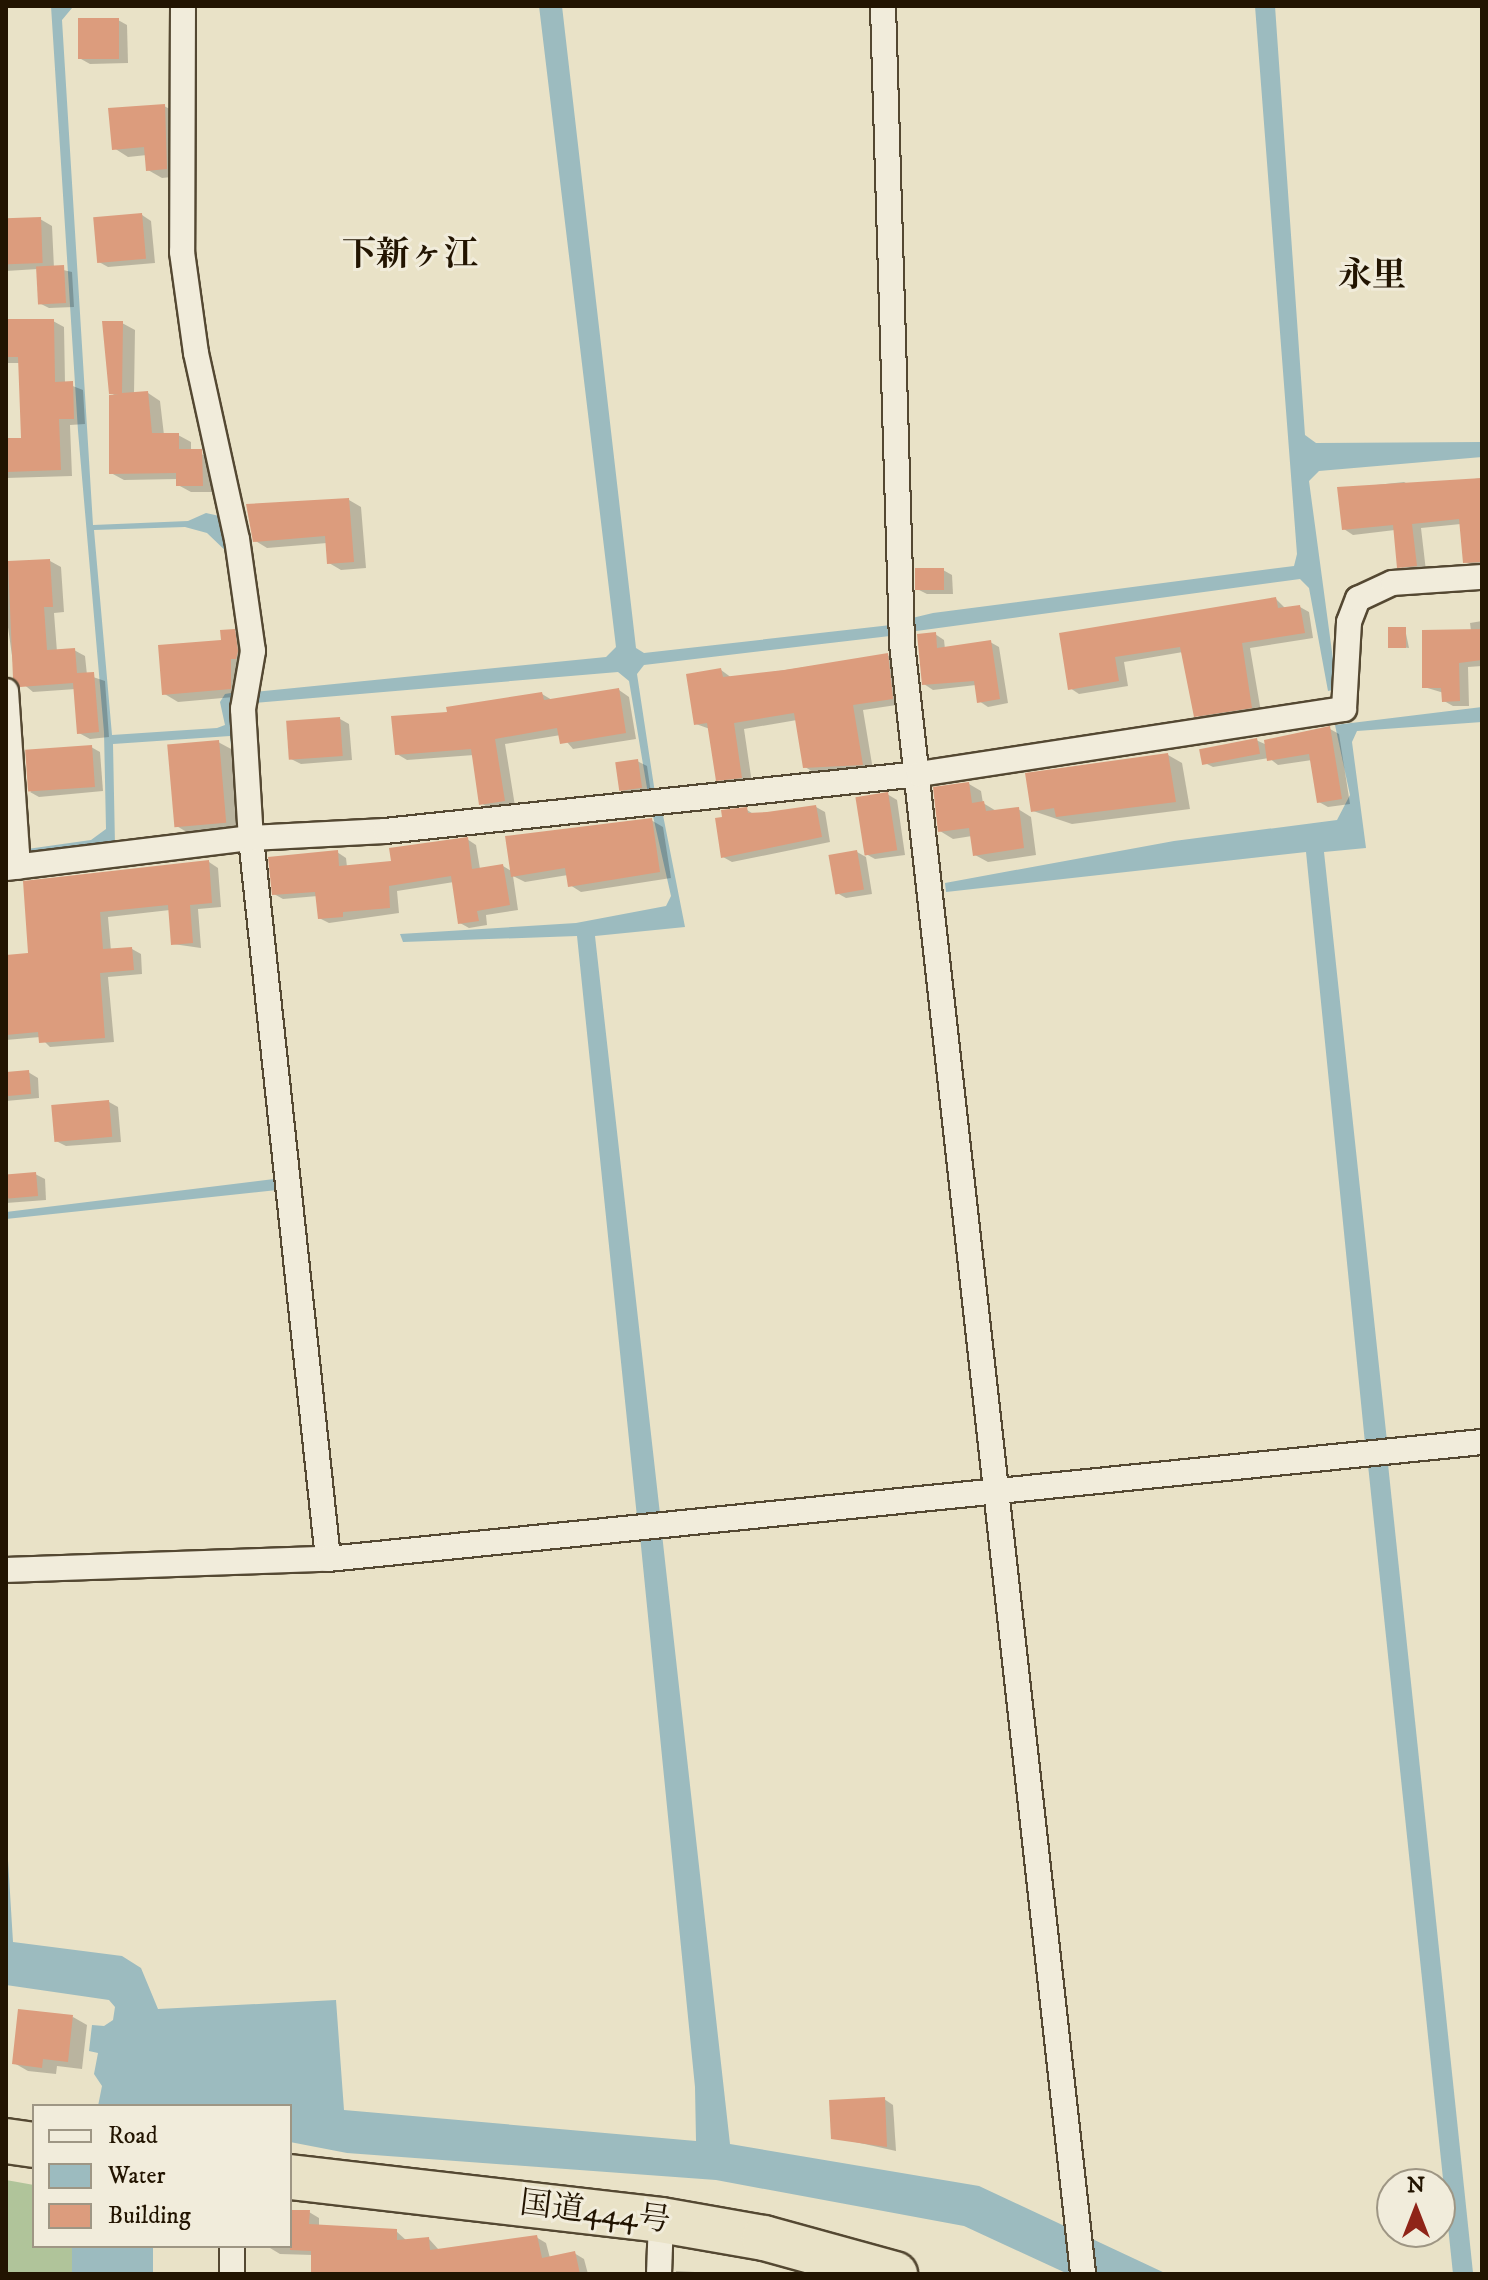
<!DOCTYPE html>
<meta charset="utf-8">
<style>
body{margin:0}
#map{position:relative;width:1488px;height:2280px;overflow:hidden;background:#e9e2c7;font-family:"IM FELL DW Pica","Noto Serif JP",serif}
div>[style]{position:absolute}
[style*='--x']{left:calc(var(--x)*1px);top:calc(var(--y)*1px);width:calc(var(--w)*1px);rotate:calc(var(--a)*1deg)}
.green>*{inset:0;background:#b0c49a}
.water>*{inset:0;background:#9cbbbf;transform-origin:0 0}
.shadow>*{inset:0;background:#0003}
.building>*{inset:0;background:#dc9c7d;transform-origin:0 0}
.roads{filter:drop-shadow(2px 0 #544832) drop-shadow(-2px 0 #544832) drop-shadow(0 2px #544832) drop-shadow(0 -2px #544832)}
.street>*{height:24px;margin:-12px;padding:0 12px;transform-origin:12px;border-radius:12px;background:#f1ecdb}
.highway>*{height:44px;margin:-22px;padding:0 22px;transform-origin:22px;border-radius:22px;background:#e9e2c7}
span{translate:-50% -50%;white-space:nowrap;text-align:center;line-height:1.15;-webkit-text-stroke:6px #f1ecdb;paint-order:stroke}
.street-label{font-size:32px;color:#221401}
.neighbourhood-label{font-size:34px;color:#221401;font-weight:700}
.frame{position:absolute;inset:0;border:8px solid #221401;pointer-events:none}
.legend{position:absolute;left:32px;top:2104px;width:260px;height:144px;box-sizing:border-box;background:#f1ecdb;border:2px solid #9e9684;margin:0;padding:10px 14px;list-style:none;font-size:24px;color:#221401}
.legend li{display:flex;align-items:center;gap:16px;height:40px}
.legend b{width:40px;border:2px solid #9e9684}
.north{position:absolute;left:1376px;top:2168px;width:80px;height:80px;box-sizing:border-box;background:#f1ecdb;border:2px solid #9e9684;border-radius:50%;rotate:0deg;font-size:22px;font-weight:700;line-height:32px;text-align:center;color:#221401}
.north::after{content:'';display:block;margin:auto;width:28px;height:36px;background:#8f2418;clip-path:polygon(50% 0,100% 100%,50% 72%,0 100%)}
</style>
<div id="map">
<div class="green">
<div style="clip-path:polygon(6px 2180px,34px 2185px,34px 2246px,76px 2246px,80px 2274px,6px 2274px)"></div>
</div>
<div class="water">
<div style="clip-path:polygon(51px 6px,94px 6px,72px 8px,62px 20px,93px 525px,188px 521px,206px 513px,224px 517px,231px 556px,207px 533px,185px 527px,94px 530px,112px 735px,217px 728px,225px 725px,220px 702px,225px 694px,237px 692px,239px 827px,230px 736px,113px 744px,115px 845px,6px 860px,6px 852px,91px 840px,106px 829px,104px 732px,78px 431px)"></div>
<div style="clip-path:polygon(539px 6px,562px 6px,636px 648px,644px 653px,891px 625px,890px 636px,644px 665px,637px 674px,655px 793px,648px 794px,629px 681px,618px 672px,253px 703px,253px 692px,606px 657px,616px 647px)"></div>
<div style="clip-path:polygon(1255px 6px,1275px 6px,1305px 435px,1316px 443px,1482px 442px,1482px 457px,1319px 471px,1309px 481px,1337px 689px,1328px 691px,1309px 588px,1300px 579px,909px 632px,908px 619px,933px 613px,1294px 566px,1297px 554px)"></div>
<div style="clip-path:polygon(1482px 707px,1482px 722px,1357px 731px,1352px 742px,1366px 848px,1324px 852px,1387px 1441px,1365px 1443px,1306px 852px,946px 892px,945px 883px,1174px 841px,1337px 820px,1350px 795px,1335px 725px)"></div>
<div style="clip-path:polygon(663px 815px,685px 927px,595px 936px,660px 1514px,637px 1517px,577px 936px,403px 942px,400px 934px,576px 923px,666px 906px,671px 896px,653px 816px)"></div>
<div style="clip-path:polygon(274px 1179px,277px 1190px,6px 1219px,6px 1212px)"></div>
<div style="left:1388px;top:1464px;width:814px;height:20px;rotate:84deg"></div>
<div style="clip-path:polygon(662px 1534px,730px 2144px,979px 2186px,1167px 2274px,1068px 2274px,964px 2226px,716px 2180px,347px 2153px,290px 2142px,290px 2106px,98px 2106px,102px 2086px,94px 2074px,98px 2053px,89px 2051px,92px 2025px,104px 2026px,113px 2020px,115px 2007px,109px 2000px,6px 1985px,6px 1827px,13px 1942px,122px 1956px,141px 1968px,158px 2009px,336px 2000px,344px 2110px,696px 2141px,695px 2087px,640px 1536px)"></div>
<div style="left:72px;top:2246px;width:81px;height:28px"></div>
</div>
<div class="shadow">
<div style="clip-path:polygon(118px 20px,127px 25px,128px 63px,90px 64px,81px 59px)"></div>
<div style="clip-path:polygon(164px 106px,179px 114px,181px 176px,162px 178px,148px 170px,147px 155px,128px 157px,114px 148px)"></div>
<div style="clip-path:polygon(142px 215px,151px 221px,155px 263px,108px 267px,99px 262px)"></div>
<div style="clip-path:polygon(40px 219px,52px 226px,54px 268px,72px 272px,74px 307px,49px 308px,39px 303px,38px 269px,6px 271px,6px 221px)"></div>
<div style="clip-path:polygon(6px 321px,53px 321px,64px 327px,65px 383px,83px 390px,85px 424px,70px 425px,72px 476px,6px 478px,6px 441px,23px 440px,20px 363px,6px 363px)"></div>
<div style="clip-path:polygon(122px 323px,135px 330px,134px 394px,148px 393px,160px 401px,164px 435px,178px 435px,191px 442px,191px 451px,214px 458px,215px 492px,191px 492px,178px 485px,178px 479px,124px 480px,111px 473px,116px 396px,111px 393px)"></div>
<div style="clip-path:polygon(1482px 478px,1482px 567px,1465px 562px,1461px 524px,1421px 528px,1426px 571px,1409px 572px,1399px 566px,1395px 530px,1353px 535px,1344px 529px,1339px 489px,1404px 482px,1413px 487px)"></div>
<div style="clip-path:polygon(349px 500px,361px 507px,366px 568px,341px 570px,329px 563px,327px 543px,267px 548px,254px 540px)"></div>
<div style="clip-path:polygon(6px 561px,50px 561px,61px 567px,64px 612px,54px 613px,57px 652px,74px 650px,85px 656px,87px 675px,105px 681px,109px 737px,90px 739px,79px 733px,76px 689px,33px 692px,15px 677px,6px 613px)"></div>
<div style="clip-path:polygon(943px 570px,952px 575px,953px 594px,927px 594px,917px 589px)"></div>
<div style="clip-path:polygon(1276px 599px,1286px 609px,1300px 607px,1309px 612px,1313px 638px,1250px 648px,1261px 712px,1205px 721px,1196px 715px,1183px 652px,1124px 662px,1128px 686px,1079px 694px,1070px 688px,1061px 634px)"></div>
<div style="clip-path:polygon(1482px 621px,1482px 666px,1468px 667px,1469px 706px,1453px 706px,1444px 701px,1444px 693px,1424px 687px,1471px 631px,1470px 623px)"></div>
<div style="clip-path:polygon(1405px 629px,1409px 648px,1390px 646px)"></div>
<div style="clip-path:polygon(234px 631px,249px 640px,245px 696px,178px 702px,163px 693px)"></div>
<div style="clip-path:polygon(935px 634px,944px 640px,945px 649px,990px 642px,999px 647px,1008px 703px,988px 707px,979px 701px,976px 685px,933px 690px,924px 684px)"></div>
<div style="clip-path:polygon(887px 655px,898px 661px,903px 704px,863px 710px,873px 770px,815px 773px,805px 767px,797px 720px,744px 729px,752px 783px,728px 785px,718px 779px,710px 729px,696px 724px,721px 670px,732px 678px)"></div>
<div style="clip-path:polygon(619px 690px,629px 697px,636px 739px,573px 749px,561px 735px,505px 744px,515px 806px,492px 810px,481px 803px,474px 755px,407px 760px,397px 754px,449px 713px,542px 694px,552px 700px)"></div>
<div style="clip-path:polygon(340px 719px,349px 724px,352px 760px,301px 764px,291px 759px)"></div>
<div style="clip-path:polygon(1330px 729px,1339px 734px,1350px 804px,1328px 807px,1319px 802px,1312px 760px,1278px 765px,1269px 758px,1213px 767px,1203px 762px,1256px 740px,1267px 745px)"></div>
<div style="clip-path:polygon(218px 742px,233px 750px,239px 830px,190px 834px,175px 825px)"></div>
<div style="clip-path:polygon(91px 747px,100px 752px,103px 791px,39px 797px,30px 792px)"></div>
<div style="clip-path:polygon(1168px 755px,1182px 763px,1190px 809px,1072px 824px,1033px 811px)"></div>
<div style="clip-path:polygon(637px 761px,647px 766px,651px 793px,631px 795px,622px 790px)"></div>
<div style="clip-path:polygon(969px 784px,981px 791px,983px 803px,998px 812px,1018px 809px,1031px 817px,1036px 855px,988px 862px,975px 855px,972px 836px,953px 839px,940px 831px)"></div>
<div style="clip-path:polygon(887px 794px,897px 800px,905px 855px,875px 859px,866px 854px)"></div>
<div style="clip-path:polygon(816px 807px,825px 812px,830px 842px,732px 862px,723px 857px,724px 818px,747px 810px,755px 815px)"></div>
<div style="clip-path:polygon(651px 820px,663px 827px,671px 878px,581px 892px,570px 885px,568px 875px,525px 882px,513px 876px,518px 910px,486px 915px,487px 925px,469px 928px,460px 923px,454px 882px,397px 891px,399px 913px,329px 923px,319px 918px,318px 896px,283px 899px,274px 894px,337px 852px,346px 858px,347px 867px,394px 863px,467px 839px,476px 845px,480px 869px,503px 866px,513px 872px)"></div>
<div style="clip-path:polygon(857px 852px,866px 857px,872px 894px,846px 898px,837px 893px)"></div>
<div style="clip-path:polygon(209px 862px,218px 868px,221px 907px,198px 909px,201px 948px,173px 944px,170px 910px,108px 917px,111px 951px,132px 949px,141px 954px,142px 974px,108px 977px,114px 1042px,50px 1047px,40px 1037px,6px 1040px,6px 957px,31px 955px,25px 883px)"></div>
<div style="clip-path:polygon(6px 1056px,8px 1074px,28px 1072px,38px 1078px,39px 1098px,6px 1101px)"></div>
<div style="clip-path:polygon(109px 1102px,118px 1107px,121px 1142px,66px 1146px,56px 1141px)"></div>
<div style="clip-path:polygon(35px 1174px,45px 1179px,46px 1200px,6px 1203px,6px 1176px)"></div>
<div style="clip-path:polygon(73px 2017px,87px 2025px,82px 2069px,57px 2066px,56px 2074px,28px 2071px,14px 2063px)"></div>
<div style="clip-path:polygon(884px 2099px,893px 2105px,896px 2151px,833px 2137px)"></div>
<div style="clip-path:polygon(290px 2212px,309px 2212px,319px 2218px,319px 2227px,396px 2231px,407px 2241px,429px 2239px,439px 2250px,536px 2237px,546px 2243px,550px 2258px,574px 2253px,584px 2259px,588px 2274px,313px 2274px,313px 2255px,280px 2254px,270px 2248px,290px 2246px)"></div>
<div style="clip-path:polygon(676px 2271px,695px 2272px,699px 2274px,676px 2274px)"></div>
</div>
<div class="building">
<div style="left:119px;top:18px;width:41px;height:41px;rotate:90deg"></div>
<div style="clip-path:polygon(165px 104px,167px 169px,146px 171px,144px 147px,112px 150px,108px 108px)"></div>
<div style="left:142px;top:213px;width:46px;height:49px;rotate:85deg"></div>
<div style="left:41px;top:217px;width:46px;height:35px;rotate:88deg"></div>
<div style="left:64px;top:265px;width:38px;height:28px;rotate:87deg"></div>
<div style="clip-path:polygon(6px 319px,54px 319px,55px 382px,73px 381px,74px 419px,59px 419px,61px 470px,6px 472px,6px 438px,21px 438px,18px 357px,6px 357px)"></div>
<div style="clip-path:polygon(102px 321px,123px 321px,122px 393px,148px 391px,152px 433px,179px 433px,179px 449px,202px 449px,203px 486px,176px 486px,176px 473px,109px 474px,109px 395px,119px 394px,109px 394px)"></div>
<div style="clip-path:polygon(1482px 478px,1482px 562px,1463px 563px,1459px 519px,1412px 524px,1417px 566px,1397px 568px,1393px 525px,1342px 530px,1337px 487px)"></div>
<div style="clip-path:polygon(349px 498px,354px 562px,327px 564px,325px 536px,253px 542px,246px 504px)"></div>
<div style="clip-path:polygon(50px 559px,53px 607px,44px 607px,47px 650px,75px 648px,77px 673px,94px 672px,99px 732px,77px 734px,73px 683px,20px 687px,13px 678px,8px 561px)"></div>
<div style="left:944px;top:568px;width:22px;height:29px;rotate:90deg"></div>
<div style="clip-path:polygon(1276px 597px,1278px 608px,1300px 605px,1305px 633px,1242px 643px,1252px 708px,1194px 717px,1180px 647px,1115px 657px,1119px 681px,1068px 690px,1059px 633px)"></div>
<div style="left:1388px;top:627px;width:18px;height:21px"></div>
<div style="clip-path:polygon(235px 629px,238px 651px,236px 659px,231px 659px,231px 689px,162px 695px,158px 645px,221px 640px,220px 630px)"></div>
<div style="clip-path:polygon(1482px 629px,1482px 660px,1459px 663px,1460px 701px,1442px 702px,1441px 688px,1422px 688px,1422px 630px)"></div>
<div style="clip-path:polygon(936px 632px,937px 648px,991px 640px,1000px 699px,977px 703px,974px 681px,922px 685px,917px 634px)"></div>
<div style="clip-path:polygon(888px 653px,893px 699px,853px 705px,863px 765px,803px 768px,794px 713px,734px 723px,742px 778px,716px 781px,707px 723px,694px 725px,686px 674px,721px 668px,723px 677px,784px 670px)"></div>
<div style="clip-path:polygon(619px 688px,626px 733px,560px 744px,557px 728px,495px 739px,505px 801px,479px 805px,471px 749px,395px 755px,391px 716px,447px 712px,446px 707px,542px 692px,544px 700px)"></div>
<div style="left:340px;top:717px;width:39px;height:54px;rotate:86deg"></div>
<div style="clip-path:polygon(1330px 726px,1342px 799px,1317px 803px,1309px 754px,1267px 761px,1264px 740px)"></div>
<div style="left:1257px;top:738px;width:16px;height:59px;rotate:79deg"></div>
<div style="left:219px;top:740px;width:83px;height:52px;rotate:85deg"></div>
<div style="left:92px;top:745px;width:42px;height:67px;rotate:86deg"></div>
<div style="clip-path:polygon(1168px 753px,1176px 802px,1056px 817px,1054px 808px,1031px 812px,1025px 773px)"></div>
<div style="left:638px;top:759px;width:29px;height:23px;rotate:82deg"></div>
<div style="clip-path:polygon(969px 782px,972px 803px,984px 801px,986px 811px,1019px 807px,1024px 848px,973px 856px,969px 828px,938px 832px,933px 787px)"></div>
<div style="left:888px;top:792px;width:59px;height:33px;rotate:81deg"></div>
<div style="clip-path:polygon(816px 805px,822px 837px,721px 858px,715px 818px,722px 817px,721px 810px,747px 807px,748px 813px,767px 812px)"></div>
<div style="clip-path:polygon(652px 818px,660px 872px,568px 887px,565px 868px,511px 877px,505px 836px)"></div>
<div style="clip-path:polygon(468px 837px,472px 869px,503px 864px,510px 905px,477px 911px,479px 921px,458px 924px,451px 876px,389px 886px,390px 908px,343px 912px,343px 917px,318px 919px,315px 892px,272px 895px,268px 857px,338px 850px,339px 866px,391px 861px,389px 848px)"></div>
<div style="left:857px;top:850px;width:40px;height:29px;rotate:80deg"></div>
<div style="clip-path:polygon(209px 860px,212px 903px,190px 905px,193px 943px,171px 945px,168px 905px,100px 912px,103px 949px,132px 947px,134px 970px,100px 973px,105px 1038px,39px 1043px,38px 1032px,6px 1035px,6px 955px,28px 953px,23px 881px)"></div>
<div style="left:29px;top:1070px;width:24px;height:23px;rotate:85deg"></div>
<div style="left:109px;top:1100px;width:37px;height:58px;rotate:85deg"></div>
<div style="left:36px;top:1172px;width:24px;height:30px;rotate:85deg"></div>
<div style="clip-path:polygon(18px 2009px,73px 2015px,68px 2062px,43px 2059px,42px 2068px,12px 2064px)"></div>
<div style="clip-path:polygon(885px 2097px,887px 2147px,831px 2139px,829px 2100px)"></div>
<div style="clip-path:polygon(290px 2210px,310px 2210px,309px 2224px,397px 2229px,397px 2240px,429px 2237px,430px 2250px,537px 2235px,542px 2258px,575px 2251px,580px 2274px,311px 2274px,311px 2251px,290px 2250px)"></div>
</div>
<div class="roads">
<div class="street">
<div style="--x:183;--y:6;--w:246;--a:90.2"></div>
<div style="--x:182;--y:252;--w:102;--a:82.1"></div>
<div style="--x:196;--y:353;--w:190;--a:77.6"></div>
<div style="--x:237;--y:539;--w:113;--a:81.9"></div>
<div style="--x:253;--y:651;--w:59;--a:99.8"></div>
<div style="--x:243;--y:709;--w:129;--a:86.5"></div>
<div style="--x:251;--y:838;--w:725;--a:83.9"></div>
<div style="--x:883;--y:6;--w:638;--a:88.29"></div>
<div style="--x:902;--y:644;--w:1640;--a:83.66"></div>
<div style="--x:6;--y:691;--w:176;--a:86.1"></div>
<div style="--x:6;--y:868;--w:247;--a:-7"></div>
<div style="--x:251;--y:838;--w:134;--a:-3"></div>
<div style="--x:385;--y:831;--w:537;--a:-6.09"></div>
<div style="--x:919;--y:774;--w:430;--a:-8.7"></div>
<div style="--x:1344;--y:709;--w:87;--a:-86.7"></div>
<div style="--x:1349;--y:622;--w:25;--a:-69"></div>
<div style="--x:1358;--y:599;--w:38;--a:-25"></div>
<div style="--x:1393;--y:583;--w:89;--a:-3.9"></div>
<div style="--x:6;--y:1570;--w:322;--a:-2"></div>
<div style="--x:328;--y:1559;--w:1160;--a:-5.79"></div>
<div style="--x:232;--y:2274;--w:28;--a:-90"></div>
<div style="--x:659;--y:2274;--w:54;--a:-87.9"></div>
</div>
<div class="highway">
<div style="--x:6;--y:2141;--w:28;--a:8"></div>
<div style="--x:290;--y:2177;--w:373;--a:6.6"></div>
<div style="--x:661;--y:2220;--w:105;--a:9.9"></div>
<div style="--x:764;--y:2238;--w:136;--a:15.4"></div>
</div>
</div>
<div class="street-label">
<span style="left:595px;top:2213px;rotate:7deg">国道444号</span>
</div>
<div class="neighbourhood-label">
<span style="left:410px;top:256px">下新ヶ江</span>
<span style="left:1372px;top:277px">永里</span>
</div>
<div class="frame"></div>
<ul class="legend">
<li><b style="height:10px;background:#f1ecdb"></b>Road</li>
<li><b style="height:22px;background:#9cbbbf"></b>Water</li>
<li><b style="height:22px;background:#dc9c7d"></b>Building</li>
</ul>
<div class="north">N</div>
</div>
